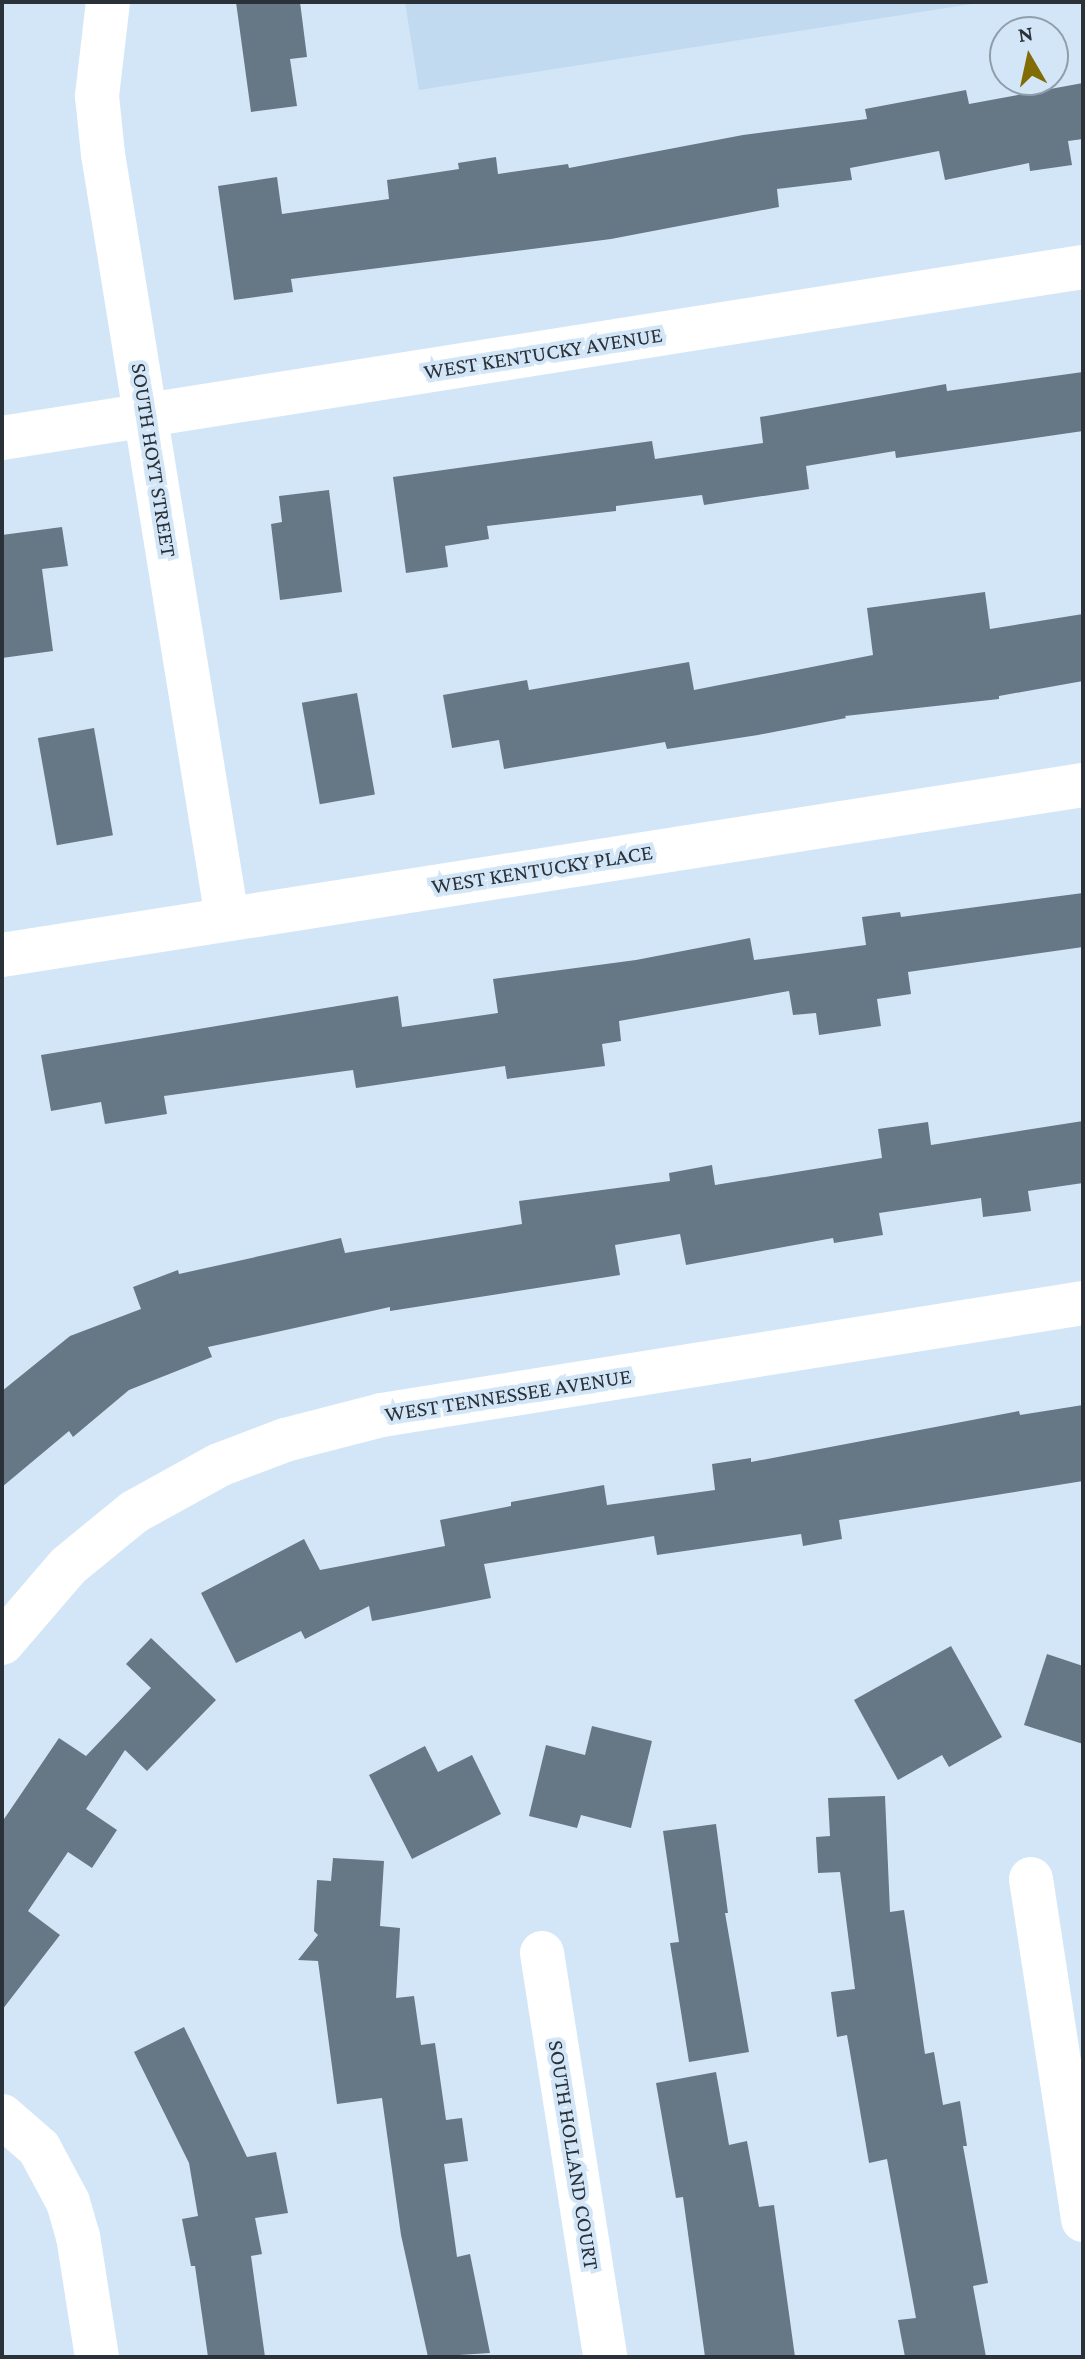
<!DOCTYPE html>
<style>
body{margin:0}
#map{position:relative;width:1085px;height:2359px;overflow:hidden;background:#d3e6f7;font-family:"Crimson Pro",serif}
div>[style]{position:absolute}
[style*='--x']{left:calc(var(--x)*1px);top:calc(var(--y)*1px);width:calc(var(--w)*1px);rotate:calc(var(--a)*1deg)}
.built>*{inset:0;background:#c1daef}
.building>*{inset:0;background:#667886;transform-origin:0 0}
.minor>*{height:44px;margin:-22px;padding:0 22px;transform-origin:22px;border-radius:22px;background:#fff}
.tertiary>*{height:44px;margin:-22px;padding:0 22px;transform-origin:22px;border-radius:22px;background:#fff}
span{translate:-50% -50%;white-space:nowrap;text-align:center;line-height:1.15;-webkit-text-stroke:8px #d3e6f7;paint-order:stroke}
.street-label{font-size:22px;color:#2a3138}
.frame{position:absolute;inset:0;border:4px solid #2a3138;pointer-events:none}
.north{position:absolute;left:989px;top:16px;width:80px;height:80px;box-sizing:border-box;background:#d3e6f7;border:2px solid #8f9eab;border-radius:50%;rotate:351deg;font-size:22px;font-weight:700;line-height:32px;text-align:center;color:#2a3138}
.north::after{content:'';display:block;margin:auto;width:28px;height:36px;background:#826c06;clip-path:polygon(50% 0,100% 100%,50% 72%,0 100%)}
</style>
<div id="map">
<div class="built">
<div style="clip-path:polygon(405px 2px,985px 2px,419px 90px)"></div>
</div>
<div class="building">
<div style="clip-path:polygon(236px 2px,300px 2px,307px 57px,290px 59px,297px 106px,251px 112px)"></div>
<div style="clip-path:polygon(1083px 83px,1083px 139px,1068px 141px,1072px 165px,1030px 171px,1029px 163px,945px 180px,939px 151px,850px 168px,852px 180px,777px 189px,779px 207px,611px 239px,291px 279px,293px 292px,234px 300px,218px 186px,277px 177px,282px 214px,389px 199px,387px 180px,459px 169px,458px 163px,496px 157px,498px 174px,568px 164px,569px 168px,743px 135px,867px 119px,865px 109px,966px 90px,969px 104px)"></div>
<div style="clip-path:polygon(1083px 372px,1083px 431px,896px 458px,895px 451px,806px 466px,809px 489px,704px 505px,702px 495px,616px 506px,616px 511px,487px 526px,489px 539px,445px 546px,448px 567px,406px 573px,393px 477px,652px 441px,655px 459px,763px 443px,760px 417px,946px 384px,947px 391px)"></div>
<div style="clip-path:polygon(329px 490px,342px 592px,280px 600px,271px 524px,282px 522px,279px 496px)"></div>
<div style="clip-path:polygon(62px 527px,68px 566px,42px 569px,53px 651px,2px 658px,2px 535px)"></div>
<div style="clip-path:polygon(985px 592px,990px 629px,1083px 614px,1083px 681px,999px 696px,999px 699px,845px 716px,846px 718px,758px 735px,667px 749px,665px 742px,504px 769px,499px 740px,452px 748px,443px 695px,527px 680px,529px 690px,689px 662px,694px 690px,873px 655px,867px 608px)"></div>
<div style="left:357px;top:693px;width:103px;height:56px;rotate:80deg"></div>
<div style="left:94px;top:728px;width:109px;height:57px;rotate:80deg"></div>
<div style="clip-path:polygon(1083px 893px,1083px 947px,908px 972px,911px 994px,877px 999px,881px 1026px,819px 1035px,816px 1013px,793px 1015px,789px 991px,619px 1021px,621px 1041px,602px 1044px,605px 1066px,507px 1079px,505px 1066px,356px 1088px,353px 1070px,164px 1096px,167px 1114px,105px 1124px,101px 1102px,51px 1111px,41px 1055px,398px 996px,402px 1027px,498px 1013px,493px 979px,636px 960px,750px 938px,754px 960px,866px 945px,862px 917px,900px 912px,901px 917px)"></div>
<div style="clip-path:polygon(1083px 1121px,1083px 1183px,1028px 1191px,1031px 1211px,983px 1217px,981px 1198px,879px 1213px,883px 1235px,834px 1243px,833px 1238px,686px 1265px,680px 1234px,615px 1245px,620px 1275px,390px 1311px,390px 1307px,208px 1347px,212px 1357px,129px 1390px,73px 1437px,69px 1431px,2px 1487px,2px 1391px,70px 1336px,141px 1309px,133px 1287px,178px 1270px,179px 1274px,341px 1238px,345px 1253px,522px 1224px,519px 1201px,670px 1181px,669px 1173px,712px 1165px,715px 1185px,882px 1158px,878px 1129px,928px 1122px,931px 1145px)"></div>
<div style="clip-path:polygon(1083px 1405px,1083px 1481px,839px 1520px,842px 1539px,803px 1546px,801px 1534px,657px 1555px,654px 1536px,484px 1564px,491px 1598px,372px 1621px,369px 1606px,305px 1639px,301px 1631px,236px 1663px,201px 1593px,304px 1539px,320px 1570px,445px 1546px,440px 1520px,511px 1506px,511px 1502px,604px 1485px,607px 1505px,715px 1490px,712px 1464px,751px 1458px,751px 1462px,1019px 1411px,1020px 1415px)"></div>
<div style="clip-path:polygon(151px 1638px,216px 1700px,147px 1771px,125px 1750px,86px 1809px,117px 1830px,92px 1868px,68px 1852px,28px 1911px,60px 1935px,2px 2010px,2px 1822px,59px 1738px,86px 1756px,151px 1688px,126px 1664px)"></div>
<div style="clip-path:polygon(951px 1646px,1002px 1737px,949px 1767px,942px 1755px,898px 1780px,854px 1700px)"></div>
<div style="clip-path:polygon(1047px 1654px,1083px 1666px,1083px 1744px,1024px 1725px)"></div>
<div style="clip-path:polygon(592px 1726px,652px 1741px,631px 1828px,581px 1815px,577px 1828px,529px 1816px,546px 1745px,585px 1755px)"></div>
<div style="clip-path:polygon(425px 1746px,438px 1772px,472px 1755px,501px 1814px,412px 1859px,369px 1775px)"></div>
<div style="clip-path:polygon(885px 1796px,890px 1912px,904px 1910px,925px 2054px,934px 2052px,943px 2105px,960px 2101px,967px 2146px,963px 2146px,988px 2283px,973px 2286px,986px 2357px,905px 2357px,898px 2320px,916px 2318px,887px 2159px,869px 2163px,847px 2035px,837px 2037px,831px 1992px,855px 1989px,840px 1872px,818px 1873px,816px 1837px,830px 1836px,828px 1798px)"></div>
<div style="clip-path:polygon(716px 1824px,728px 1913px,725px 1913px,749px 2052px,689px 2062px,670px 1943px,679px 1942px,663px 1831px)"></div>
<div style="clip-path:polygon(333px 1858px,384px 1861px,380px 1926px,400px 1928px,396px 1998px,414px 1996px,421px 2045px,435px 2043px,446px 2120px,462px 2118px,468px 2161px,444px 2164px,457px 2257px,470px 2254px,490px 2353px,428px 2357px,401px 2235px,382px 2098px,337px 2104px,318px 1961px,298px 1960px,318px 1935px,314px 1931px,317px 1880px,331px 1881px)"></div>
<div style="clip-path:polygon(184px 2027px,247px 2157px,276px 2152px,288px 2213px,255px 2218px,262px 2254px,251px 2256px,265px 2357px,208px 2357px,195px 2266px,191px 2266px,182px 2219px,198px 2216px,189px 2163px,134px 2052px)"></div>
<div style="clip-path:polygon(716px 2072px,729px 2145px,747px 2141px,759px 2207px,774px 2205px,795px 2357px,705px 2357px,683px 2197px,676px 2198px,656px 2083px)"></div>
</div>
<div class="minor">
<div style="--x:108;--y:2;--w:95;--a:96.7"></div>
<div style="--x:97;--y:96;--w:58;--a:84.1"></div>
<div style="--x:103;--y:154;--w:774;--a:80.78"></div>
<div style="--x:2;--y:438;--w:1094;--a:-8.99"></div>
<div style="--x:2;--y:955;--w:1094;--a:-8.94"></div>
<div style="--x:2;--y:1643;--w:101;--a:-49.4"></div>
<div style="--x:68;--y:1566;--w:85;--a:-39.3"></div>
<div style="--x:134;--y:1512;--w:97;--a:-28.9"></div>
<div style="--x:219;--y:1465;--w:71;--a:-20.7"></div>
<div style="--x:285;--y:1440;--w:100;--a:-14.5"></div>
<div style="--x:382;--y:1415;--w:710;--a:-9.08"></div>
<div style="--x:1031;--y:1879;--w:345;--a:81.3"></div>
<div style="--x:542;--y:1953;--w:409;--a:81.1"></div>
</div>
<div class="tertiary">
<div style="--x:2;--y:2116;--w:49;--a:40.9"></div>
<div style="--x:39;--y:2148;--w:61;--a:61.8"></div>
<div style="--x:68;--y:2202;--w:35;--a:74"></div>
<div style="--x:78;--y:2236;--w:122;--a:81.1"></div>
</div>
<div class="street-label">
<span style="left:543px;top:353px;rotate:-9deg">WEST KENTUCKY AVENUE</span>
<span style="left:154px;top:460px;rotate:81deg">SOUTH HOYT STREET</span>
<span style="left:542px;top:869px;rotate:-9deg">WEST KENTUCKY PLACE</span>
<span style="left:508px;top:1395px;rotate:-9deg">WEST TENNESSEE AVENUE</span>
<span style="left:574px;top:2155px;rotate:81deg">SOUTH HOLLAND COURT</span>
</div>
<div class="frame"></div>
<div class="north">N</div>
</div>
